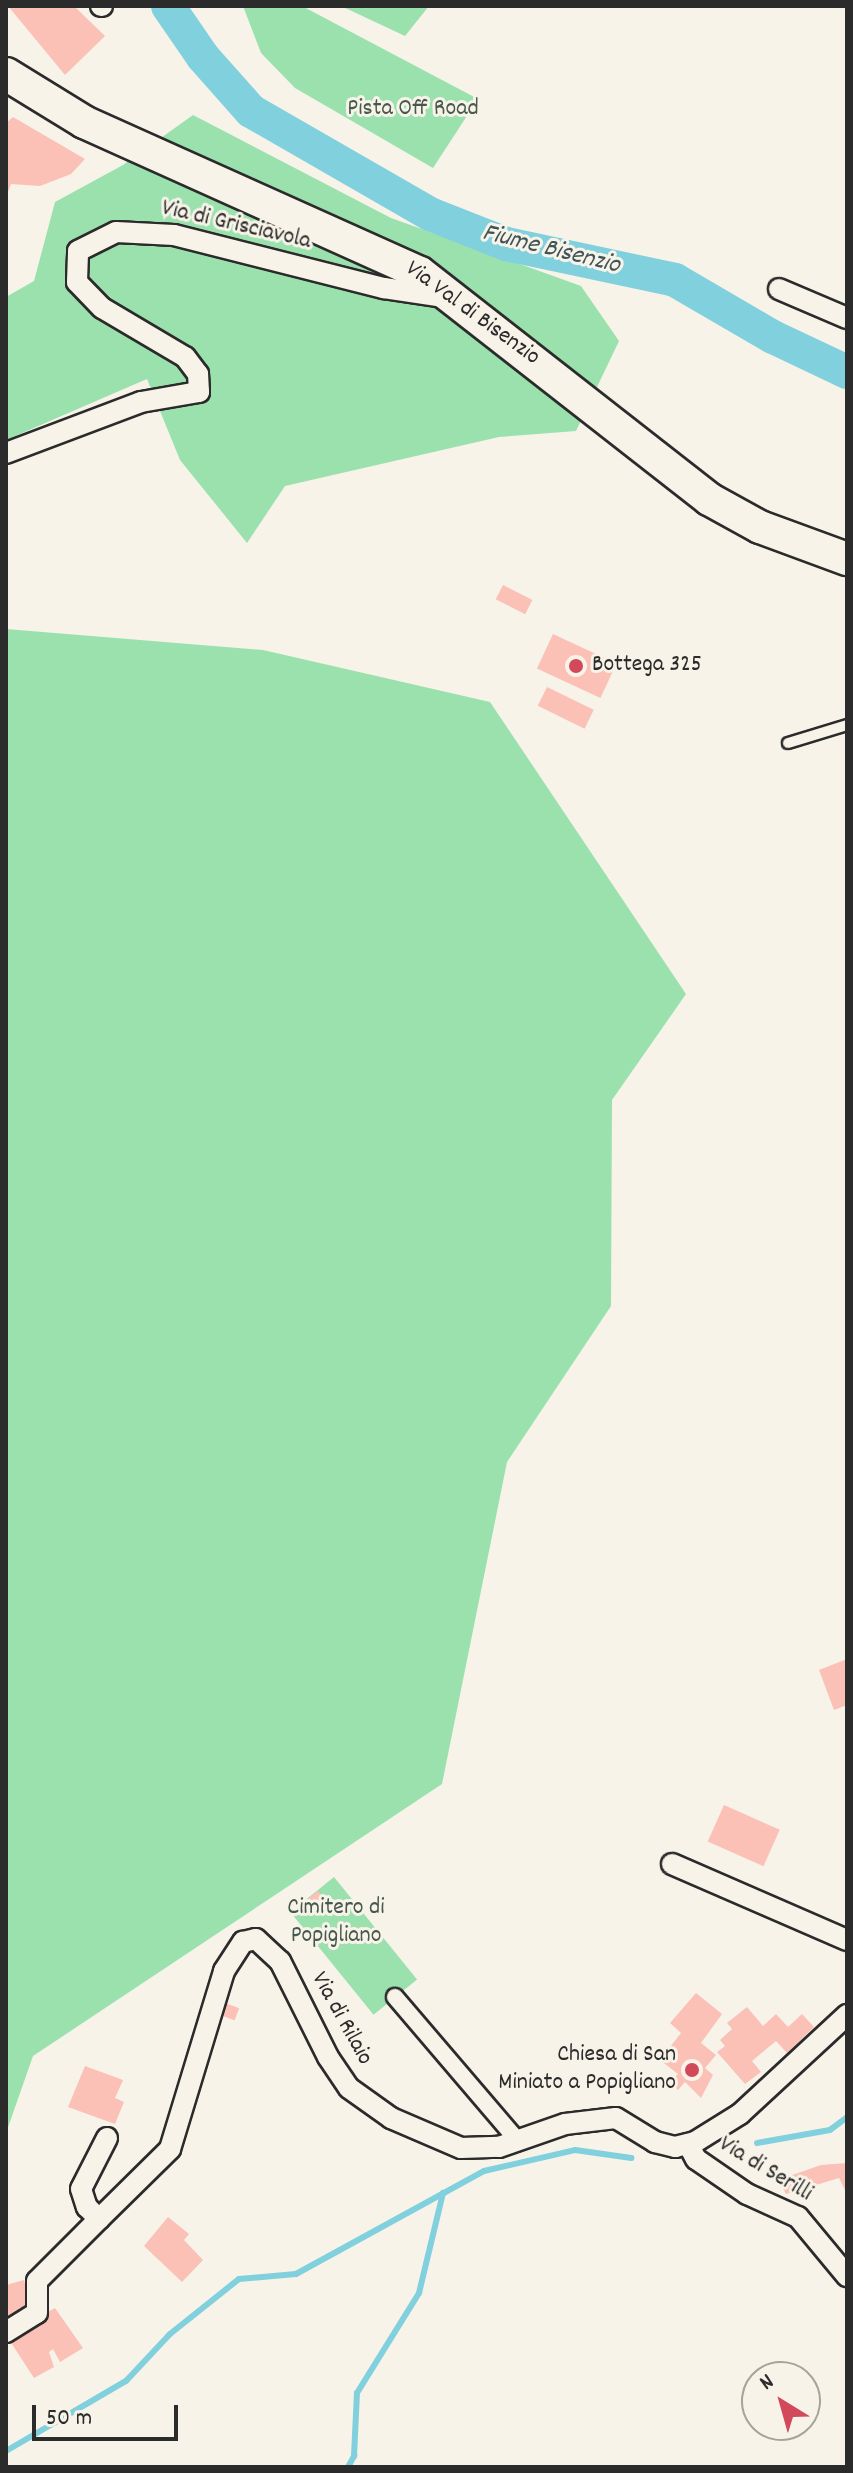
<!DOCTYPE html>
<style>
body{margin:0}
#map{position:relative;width:853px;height:2473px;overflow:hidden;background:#f7f3e8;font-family:Dekko,sans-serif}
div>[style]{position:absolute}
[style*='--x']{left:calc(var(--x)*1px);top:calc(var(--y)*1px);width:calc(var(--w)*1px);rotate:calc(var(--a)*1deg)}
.green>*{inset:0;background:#9ae1ae;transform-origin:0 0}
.stream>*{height:6px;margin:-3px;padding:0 3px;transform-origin:3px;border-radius:3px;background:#81d0dd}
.river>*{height:34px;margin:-17px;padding:0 17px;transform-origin:17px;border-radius:17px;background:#81d0dd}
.building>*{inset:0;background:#fbc0b6;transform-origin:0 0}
.roads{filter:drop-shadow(2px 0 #2b2b2b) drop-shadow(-2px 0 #2b2b2b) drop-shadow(0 2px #2b2b2b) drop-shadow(0 -2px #2b2b2b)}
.service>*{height:10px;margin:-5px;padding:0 5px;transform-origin:5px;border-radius:5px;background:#f7f3e8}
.pedestrian>*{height:16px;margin:-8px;padding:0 8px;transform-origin:8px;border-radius:8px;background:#f7f3e8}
.minor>*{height:20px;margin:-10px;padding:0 10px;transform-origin:10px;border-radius:10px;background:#f7f3e8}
.primary>*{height:32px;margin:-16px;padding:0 16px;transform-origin:16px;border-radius:16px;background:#f7f3e8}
.dots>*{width:22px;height:22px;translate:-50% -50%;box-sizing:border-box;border:4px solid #f7f3e8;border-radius:50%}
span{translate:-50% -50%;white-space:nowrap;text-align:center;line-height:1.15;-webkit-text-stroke:6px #f7f3e8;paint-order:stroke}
.park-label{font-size:24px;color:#47584c}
.street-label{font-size:24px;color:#2b2b2b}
.poi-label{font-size:24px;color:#2b2b2b}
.left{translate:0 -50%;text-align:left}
.right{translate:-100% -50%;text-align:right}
.water-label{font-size:26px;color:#405458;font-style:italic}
.frame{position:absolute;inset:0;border:8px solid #2b2b2b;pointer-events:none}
.north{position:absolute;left:741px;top:2361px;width:80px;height:80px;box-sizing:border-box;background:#f7f3e8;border:2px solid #a5a39c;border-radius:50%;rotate:323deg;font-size:22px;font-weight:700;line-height:32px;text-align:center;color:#2b2b2b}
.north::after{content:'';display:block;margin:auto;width:28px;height:36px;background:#d1495b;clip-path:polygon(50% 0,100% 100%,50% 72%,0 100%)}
.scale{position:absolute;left:32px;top:2405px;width:146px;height:36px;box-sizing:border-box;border:4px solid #2b2b2b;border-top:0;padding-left:10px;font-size:24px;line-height:28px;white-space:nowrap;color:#2b2b2b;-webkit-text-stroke:6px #f7f3e8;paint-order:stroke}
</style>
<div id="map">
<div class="green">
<div style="clip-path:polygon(243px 6px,302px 6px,478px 99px,433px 168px,295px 88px,261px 53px)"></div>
<div style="clip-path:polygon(341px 6px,429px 6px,405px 36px)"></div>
<div style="clip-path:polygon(193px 115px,391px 218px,581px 286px,619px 341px,576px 431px,499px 437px,285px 486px,247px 543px,180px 460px,147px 379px,6px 440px,6px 297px,34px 281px,55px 202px,123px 165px)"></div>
<div style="clip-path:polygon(6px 629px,263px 650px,490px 702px,686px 994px,612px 1100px,611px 1306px,507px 1462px,442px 1784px,33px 2056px,6px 2133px)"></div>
<div style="left:334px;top:1877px;width:132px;height:56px;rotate:51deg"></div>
</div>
<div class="stream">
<div style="--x:757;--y:2143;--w:74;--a:-10.1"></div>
<div style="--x:830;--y:2130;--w:21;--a:-37"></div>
<div style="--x:6;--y:2451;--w:139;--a:-30.3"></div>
<div style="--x:126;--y:2381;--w:64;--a:-46.9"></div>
<div style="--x:170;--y:2334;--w:88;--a:-38.6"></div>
<div style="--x:239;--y:2279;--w:57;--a:-5"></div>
<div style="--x:296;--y:2274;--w:214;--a:-28.7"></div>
<div style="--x:484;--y:2171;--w:93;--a:-13"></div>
<div style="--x:575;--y:2150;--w:57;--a:8.1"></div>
<div style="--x:348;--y:2467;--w:13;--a:-61"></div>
<div style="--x:354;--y:2456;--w:63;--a:-87.3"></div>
<div style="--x:357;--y:2393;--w:118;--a:-58.2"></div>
<div style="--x:419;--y:2293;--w:103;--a:-76.5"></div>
</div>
<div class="river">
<div style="--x:168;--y:6;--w:62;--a:55.5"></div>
<div style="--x:203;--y:57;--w:72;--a:48.4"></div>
<div style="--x:251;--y:111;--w:207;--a:29.9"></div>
<div style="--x:430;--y:214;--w:82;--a:21.5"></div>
<div style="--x:506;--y:244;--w:173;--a:12"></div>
<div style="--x:675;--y:280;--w:113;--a:30.2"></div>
<div style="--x:773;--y:337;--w:82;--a:25.3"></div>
</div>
<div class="building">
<div style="clip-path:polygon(8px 6px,74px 6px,105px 36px,65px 75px)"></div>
<div style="clip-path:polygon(13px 117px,85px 159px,71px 174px,40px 186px,11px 184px,6px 197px,6px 123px)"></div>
<div style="left:503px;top:585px;width:33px;height:16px;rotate:27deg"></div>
<div style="left:553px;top:634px;width:70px;height:38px;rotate:25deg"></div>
<div style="left:547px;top:687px;width:52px;height:21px;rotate:26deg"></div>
<div style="clip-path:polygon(847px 1659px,847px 1705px,834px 1710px,819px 1670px)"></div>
<div style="left:724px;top:1805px;width:61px;height:40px;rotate:24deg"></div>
<div style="clip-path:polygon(318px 1891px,329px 1906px,319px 1913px,313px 1905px,304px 1913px,299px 1906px)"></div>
<div style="clip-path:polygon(696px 1993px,722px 2014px,701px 2043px,716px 2055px,705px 2068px,713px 2075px,701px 2098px,685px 2082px,678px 2090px,670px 2082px,678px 2074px,660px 2060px,681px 2033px,670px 2023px)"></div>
<div style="left:225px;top:2003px;width:15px;height:13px;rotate:20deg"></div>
<div style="clip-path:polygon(747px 2007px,763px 2026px,776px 2014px,788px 2027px,802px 2014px,814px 2027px,787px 2053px,776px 2041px,752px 2061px,761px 2072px,745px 2084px,717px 2052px,725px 2046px,720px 2040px,732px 2029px,727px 2023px)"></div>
<div style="clip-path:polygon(85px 2066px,123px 2080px,115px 2098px,124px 2102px,115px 2124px,68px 2107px)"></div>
<div style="clip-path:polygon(847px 2163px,847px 2194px,839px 2178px,786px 2194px,778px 2180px,821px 2165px)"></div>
<div style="clip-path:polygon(168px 2217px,189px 2234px,184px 2240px,203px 2260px,182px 2282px,144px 2246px)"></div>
<div style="clip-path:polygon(24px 2280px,32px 2311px,6px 2318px,6px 2285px)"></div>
<div style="clip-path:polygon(55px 2308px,83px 2348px,60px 2362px,53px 2349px,49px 2352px,54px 2367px,34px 2378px,6px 2335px)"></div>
</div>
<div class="roads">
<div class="service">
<div style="--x:788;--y:743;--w:62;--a:-17"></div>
</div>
<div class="pedestrian">
<div style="--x:395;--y:1997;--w:189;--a:49.5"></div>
</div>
<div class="minor">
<div style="--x:101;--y:6;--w:1;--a:0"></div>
<div style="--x:779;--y:289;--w:74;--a:23.1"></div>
<div style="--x:6;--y:453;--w:144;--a:-20.7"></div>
<div style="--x:141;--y:402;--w:59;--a:-9.8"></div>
<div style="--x:199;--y:392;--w:18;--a:-93"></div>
<div style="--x:198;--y:374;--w:21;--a:-127"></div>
<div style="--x:185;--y:357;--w:96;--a:-149.4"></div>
<div style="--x:102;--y:308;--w:36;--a:-134"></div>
<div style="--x:77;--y:282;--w:31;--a:-88"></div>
<div style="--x:78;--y:251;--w:42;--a:-26.6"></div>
<div style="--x:116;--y:232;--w:58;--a:3"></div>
<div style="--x:174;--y:235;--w:217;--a:14.2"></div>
<div style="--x:384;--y:288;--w:66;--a:8.7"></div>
<div style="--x:672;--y:1864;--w:191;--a:23.5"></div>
<div style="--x:107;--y:2138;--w:57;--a:117"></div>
<div style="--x:81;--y:2189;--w:19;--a:72"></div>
<div style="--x:87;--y:2207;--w:17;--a:45"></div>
<div style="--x:99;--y:2219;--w:100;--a:-44.6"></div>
<div style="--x:170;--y:2149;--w:186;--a:-73.1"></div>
<div style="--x:224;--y:1971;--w:35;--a:-57"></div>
<div style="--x:243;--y:1942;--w:13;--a:-13"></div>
<div style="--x:256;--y:1939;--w:33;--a:43"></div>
<div style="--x:280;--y:1961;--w:107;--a:63.4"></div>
<div style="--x:328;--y:2057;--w:37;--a:56"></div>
<div style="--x:349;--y:2088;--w:52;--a:35.5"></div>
<div style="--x:391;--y:2118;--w:76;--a:23.2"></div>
<div style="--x:461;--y:2148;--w:38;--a:-2"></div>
<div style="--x:499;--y:2147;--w:70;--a:-19.2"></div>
<div style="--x:565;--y:2124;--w:51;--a:-6.7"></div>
<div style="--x:616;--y:2118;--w:46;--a:31.6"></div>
<div style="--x:655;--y:2142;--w:21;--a:14"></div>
<div style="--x:675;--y:2147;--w:21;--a:-14"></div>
<div style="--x:695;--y:2142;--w:53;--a:-31.9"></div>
<div style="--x:740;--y:2114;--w:146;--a:-42.8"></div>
<div style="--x:688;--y:2144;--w:17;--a:62"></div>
<div style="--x:696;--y:2159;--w:62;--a:34.5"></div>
<div style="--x:747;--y:2194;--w:56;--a:24.3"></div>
<div style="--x:798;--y:2217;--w:77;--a:50.3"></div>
<div style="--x:6;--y:2332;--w:36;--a:-32"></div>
<div style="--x:37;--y:2313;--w:32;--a:-90"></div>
<div style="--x:37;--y:2281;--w:88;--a:-45"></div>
</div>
<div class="primary">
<div style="--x:6;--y:74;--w:92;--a:31.6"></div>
<div style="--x:84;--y:122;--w:368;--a:24.2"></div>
<div style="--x:420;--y:273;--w:367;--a:38"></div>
<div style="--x:709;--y:499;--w:58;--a:28.8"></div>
<div style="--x:760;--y:527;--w:93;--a:20.2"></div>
</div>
</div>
<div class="dots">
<div style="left:576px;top:666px;background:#d1495b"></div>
<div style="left:692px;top:2070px;background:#d1495b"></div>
</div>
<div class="park-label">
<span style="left:413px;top:110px">Pista Off Road</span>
<span style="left:336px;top:1923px">Cimitero di<br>Popigliano</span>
</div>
<div class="street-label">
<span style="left:236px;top:226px;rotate:13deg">Via di Grisciavola</span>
<span style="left:472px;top:314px;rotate:36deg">Via Val di Bisenzio</span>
<span style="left:341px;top:2019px;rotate:61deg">Via di Rilaio</span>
<span style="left:765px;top:2170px;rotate:31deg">Via di Serilli</span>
</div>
<div class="poi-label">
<span class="left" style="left:592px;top:666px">Bottega 325</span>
<span class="right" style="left:676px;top:2070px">Chiesa di San<br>Miniato a Popigliano</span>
</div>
<div class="water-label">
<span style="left:551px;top:250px;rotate:14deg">Fiume Bisenzio</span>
</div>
<div class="frame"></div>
<div class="north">N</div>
<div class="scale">50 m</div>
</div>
